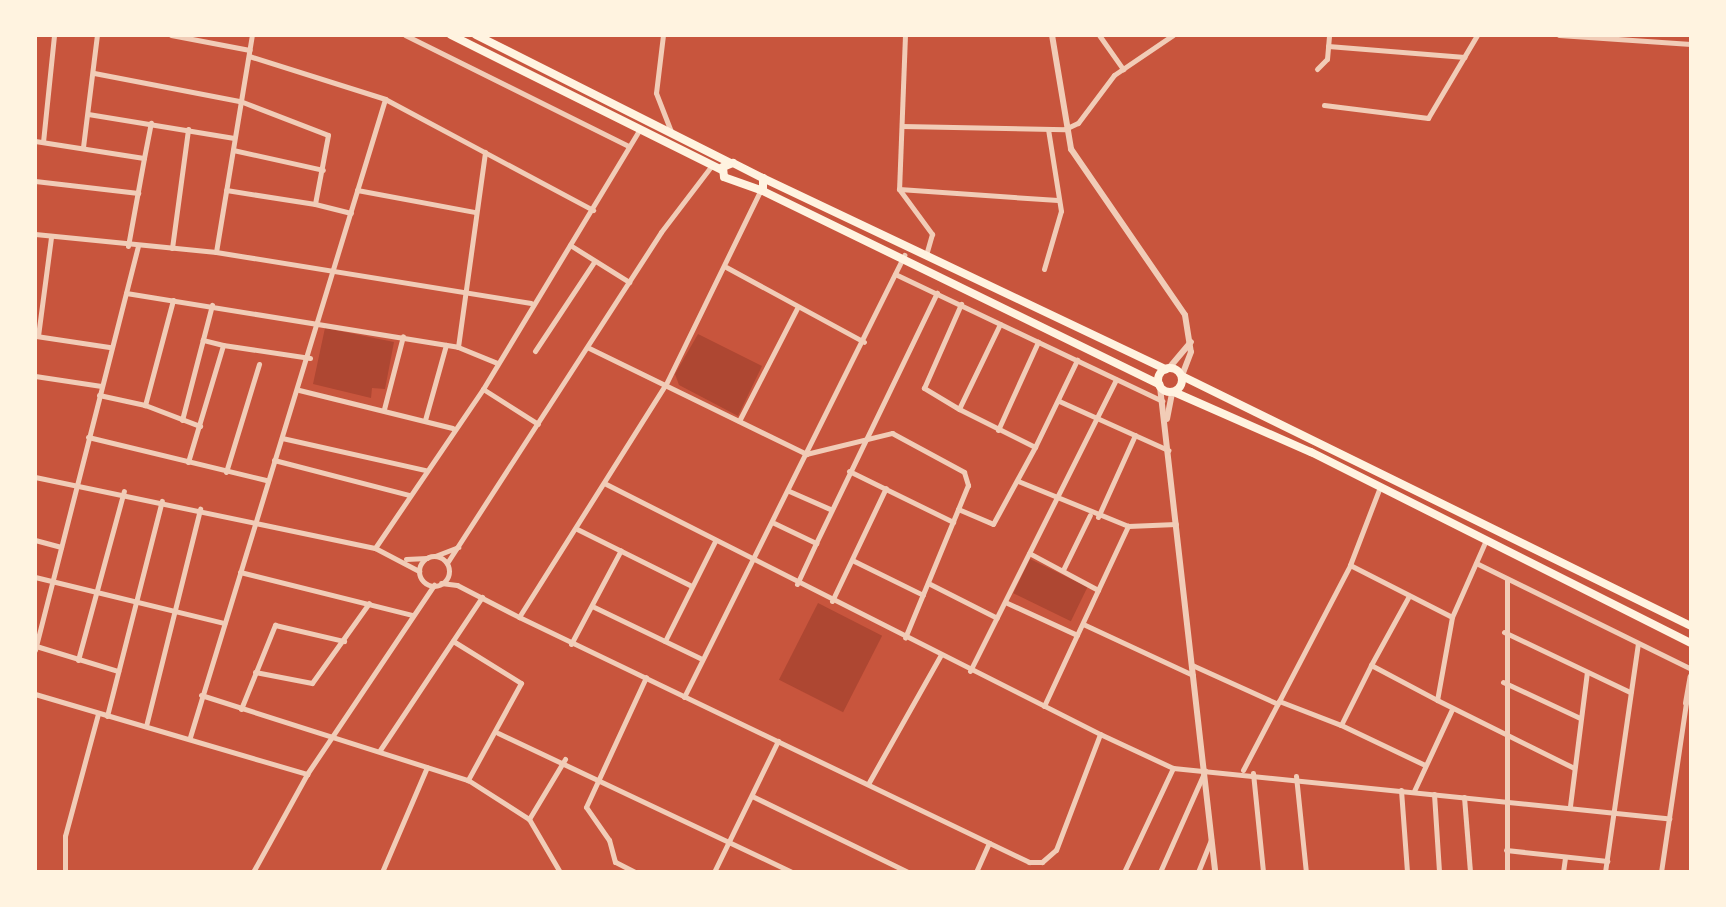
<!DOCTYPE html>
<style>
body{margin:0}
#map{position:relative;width:1726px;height:907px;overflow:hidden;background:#c8553d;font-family:"Archivo Narrow",sans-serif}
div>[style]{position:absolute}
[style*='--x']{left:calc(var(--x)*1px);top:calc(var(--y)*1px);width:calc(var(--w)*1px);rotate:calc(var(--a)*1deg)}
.green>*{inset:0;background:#ae4732;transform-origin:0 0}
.minor>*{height:5px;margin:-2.5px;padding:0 2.5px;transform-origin:2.5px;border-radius:2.5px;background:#f1ccb7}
.minor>.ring{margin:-2.5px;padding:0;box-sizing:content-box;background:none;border:5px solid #f1ccb7;border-radius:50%}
.tertiary>*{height:6px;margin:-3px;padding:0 3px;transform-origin:3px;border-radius:3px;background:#f1ccb7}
.trunk>*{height:8px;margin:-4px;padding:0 4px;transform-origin:4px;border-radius:4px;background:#fff3e0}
.trunk>.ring{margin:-4px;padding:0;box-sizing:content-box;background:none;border:8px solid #fff3e0;border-radius:50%}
span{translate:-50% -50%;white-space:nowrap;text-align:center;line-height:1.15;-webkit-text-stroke:7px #fff3e0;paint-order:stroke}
.frame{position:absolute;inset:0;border:37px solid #fff3e0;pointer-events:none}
</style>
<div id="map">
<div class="green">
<div style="clip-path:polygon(325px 328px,394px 342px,385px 389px,372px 388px,371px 398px,313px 384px)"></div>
<div style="clip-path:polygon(698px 334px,762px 366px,738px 416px,679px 385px,675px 374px)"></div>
<div style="left:1030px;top:559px;width:64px;height:38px;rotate:26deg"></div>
<div style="left:818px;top:603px;width:72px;height:86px;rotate:27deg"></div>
</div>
<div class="minor">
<div style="--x:171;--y:35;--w:80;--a:10.8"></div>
<div style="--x:405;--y:35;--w:250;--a:26.4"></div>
<div style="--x:663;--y:35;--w:58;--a:96.9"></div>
<div style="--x:656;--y:93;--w:44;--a:68.7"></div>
<div style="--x:905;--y:35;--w:154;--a:92.2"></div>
<div style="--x:899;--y:189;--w:56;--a:53.7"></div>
<div style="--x:932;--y:234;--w:22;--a:106"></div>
<div style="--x:1099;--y:35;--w:42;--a:54.8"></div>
<div style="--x:1559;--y:35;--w:132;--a:3.9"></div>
<div style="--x:1328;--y:46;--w:137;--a:4.6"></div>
<div style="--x:249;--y:56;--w:143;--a:17.5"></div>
<div style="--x:385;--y:99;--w:236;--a:28.1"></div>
<div style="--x:1317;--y:69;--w:14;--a:-45"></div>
<div style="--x:1327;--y:59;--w:24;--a:-85"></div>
<div style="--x:94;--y:73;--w:149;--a:10.9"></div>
<div style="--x:240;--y:101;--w:94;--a:21.1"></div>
<div style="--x:328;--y:135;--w:70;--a:100.7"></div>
<div style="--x:315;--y:204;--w:90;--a:-171.1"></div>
<div style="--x:1324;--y:105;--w:105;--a:7.1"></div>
<div style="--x:1428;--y:118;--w:96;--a:-59.4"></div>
<div style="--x:88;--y:114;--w:148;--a:9.3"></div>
<div style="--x:902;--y:126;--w:163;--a:1.1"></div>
<div style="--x:1065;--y:129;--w:14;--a:-25"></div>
<div style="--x:1078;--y:123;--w:60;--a:-53.1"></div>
<div style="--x:1114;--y:75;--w:71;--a:-34.1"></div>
<div style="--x:35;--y:141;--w:110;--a:8.9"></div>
<div style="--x:144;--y:158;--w:36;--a:-79"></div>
<div style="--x:43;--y:142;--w:108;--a:-84.1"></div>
<div style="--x:83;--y:147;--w:113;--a:-82.9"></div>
<div style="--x:233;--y:150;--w:92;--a:12.5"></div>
<div style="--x:35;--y:181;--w:104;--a:6.6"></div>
<div style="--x:899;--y:189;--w:159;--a:4"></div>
<div style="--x:357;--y:190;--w:119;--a:10.6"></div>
<div style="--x:315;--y:204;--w:37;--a:14"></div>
<div style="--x:35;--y:234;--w:182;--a:5.7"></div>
<div style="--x:216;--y:252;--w:319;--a:9.2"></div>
<div style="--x:570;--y:245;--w:70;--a:32.1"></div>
<div style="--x:128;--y:246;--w:89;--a:-79.7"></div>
<div style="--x:172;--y:248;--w:120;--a:-82.3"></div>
<div style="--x:216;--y:252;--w:220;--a:-80.6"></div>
<div style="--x:726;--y:267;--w:157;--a:28.5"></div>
<div style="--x:1044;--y:269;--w:60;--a:-73.7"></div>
<div style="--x:1061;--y:211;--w:83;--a:-99"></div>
<div style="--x:895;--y:274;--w:296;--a:25.4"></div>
<div style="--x:126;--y:293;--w:336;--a:9.2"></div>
<div style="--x:458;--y:347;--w:42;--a:22.3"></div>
<div style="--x:173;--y:300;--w:109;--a:104.9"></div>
<div style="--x:145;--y:405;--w:59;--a:20.9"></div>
<div style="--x:1000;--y:324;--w:94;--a:115.8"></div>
<div style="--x:959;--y:409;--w:85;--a:26.6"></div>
<div style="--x:1035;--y:447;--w:97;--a:-64.2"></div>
<div style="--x:36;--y:336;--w:74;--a:8.6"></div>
<div style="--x:38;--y:336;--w:100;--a:-82.5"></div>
<div style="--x:223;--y:345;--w:88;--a:8.5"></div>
<div style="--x:458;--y:347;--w:197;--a:-82.1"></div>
<div style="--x:589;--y:348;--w:242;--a:26"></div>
<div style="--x:806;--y:454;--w:89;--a:-13.7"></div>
<div style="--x:892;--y:433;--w:82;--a:28.4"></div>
<div style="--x:964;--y:472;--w:14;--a:73"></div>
<div style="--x:968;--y:485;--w:165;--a:112.4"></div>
<div style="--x:535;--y:351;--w:107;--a:-56.5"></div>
<div style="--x:35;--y:376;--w:67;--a:8.6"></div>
<div style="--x:483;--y:389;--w:65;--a:32.5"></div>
<div style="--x:299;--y:390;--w:158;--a:13.9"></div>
<div style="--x:99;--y:395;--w:47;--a:12.3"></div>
<div style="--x:1059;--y:401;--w:120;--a:24.2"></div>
<div style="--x:384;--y:409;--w:75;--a:-75.4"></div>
<div style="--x:959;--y:409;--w:41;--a:-149"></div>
<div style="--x:924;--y:388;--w:92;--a:-66.2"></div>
<div style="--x:182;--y:420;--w:119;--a:-75.4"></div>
<div style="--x:425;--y:420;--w:78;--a:-74.4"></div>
<div style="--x:739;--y:421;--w:127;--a:-62.8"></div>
<div style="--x:998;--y:430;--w:97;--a:-65.6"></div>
<div style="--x:88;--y:437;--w:183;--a:13.6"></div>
<div style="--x:282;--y:438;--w:147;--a:12.6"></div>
<div style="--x:274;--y:460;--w:139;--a:14.5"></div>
<div style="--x:188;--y:462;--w:122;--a:-73.3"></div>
<div style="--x:223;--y:345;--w:21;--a:-166"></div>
<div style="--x:849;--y:471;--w:116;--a:26.1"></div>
<div style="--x:226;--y:472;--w:113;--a:-73"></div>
<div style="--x:35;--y:477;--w:347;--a:11.8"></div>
<div style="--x:375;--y:548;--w:50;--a:27.6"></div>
<div style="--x:1018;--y:481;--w:119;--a:22.2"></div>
<div style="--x:1128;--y:526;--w:48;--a:-2.4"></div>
<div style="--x:606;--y:484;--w:554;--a:26.84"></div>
<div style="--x:789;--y:491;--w:45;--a:23.7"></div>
<div style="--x:958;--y:509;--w:38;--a:23"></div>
<div style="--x:993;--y:524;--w:88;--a:-61.4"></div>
<div style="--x:1098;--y:517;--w:90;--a:-65.7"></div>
<div style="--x:774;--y:523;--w:47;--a:25.5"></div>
<div style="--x:816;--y:543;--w:278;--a:-64.2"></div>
<div style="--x:577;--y:529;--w:128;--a:26.4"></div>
<div style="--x:35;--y:540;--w:27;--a:15"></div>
<div style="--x:1486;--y:540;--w:84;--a:113.8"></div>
<div style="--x:1452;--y:617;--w:84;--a:100.2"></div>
<div style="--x:1437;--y:700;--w:153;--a:26.4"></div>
<div style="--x:375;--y:548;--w:192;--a:-55.8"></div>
<div style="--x:483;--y:389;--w:304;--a:-58.9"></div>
<div style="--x:435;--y:556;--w:25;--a:-21"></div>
<div class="ring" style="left:419px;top:556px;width:25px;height:25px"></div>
<div style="--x:406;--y:559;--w:21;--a:-3"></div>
<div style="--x:852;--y:560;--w:79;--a:26.2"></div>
<div style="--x:447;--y:563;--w:394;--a:-57.1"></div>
<div style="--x:661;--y:232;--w:84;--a:-52.7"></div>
<div style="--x:1476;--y:563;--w:240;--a:26.2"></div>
<div style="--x:1350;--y:565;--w:114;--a:27"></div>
<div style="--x:1063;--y:570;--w:61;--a:-63.9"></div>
<div style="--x:240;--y:572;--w:178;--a:14"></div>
<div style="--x:35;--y:577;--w:195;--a:13.7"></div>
<div style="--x:441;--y:583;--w:16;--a:7"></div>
<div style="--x:457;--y:585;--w:70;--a:27.3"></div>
<div style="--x:519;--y:617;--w:275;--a:-57.8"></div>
<div style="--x:666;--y:384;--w:212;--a:-64"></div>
<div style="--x:928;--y:583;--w:77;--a:26.9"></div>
<div style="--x:797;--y:584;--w:45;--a:-65.1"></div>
<div style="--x:1098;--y:590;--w:71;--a:-64.9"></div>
<div style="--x:832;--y:601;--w:125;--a:-64.5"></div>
<div style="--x:1005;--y:602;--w:79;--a:24.6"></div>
<div style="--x:1077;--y:635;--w:50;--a:-65"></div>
<div style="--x:1098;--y:590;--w:78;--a:-151.8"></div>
<div style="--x:592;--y:606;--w:122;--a:25.7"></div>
<div style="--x:519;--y:617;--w:566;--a:25.66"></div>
<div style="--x:1029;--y:862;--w:13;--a:0"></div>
<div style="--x:1042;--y:862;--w:18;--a:-41"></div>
<div style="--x:1056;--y:850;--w:124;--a:-69.2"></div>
<div style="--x:1100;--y:734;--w:81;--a:25"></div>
<div style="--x:1173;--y:768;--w:499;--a:5.8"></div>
<div style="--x:1083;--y:624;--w:121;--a:24.9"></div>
<div style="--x:1504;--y:632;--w:140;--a:25.5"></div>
<div style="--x:453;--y:641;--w:80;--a:31.7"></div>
<div style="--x:521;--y:683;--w:111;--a:118.7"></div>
<div style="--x:665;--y:641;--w:112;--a:-63.4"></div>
<div style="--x:571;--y:644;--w:106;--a:-62"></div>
<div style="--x:36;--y:646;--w:86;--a:17"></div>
<div style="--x:35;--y:650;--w:416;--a:-75.7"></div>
<div style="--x:78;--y:660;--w:175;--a:-74.8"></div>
<div style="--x:1192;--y:665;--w:94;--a:24.4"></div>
<div style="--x:1371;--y:665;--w:79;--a:-61.2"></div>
<div style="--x:970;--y:671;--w:326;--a:-63.4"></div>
<div style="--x:255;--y:672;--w:58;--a:10.9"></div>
<div style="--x:312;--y:683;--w:98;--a:-54.5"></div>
<div style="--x:1503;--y:682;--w:85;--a:25.1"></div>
<div style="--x:35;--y:694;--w:284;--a:16.4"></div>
<div style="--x:201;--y:695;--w:280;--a:17.7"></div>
<div style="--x:468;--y:780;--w:72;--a:32.6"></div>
<div style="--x:529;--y:819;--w:61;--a:59.7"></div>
<div style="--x:684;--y:697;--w:494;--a:-63.5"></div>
<div style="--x:1279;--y:701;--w:66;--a:21.2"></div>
<div style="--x:1341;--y:725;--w:67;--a:-63.4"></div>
<div style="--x:1371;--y:665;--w:75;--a:27.9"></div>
<div style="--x:1044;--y:706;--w:78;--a:-65.1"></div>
<div style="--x:241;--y:709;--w:91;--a:-68"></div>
<div style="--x:275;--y:625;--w:71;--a:13.1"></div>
<div style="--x:107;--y:716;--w:222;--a:-75.7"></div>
<div style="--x:1341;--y:725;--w:93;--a:25.5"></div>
<div style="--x:146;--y:726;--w:224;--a:-76"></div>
<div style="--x:498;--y:733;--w:325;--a:25.3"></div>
<div style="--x:190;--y:737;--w:667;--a:-73"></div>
<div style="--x:380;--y:750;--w:184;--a:-56.3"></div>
<div style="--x:1243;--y:770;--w:231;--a:-62.4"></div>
<div style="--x:1350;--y:565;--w:84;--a:-69"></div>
<div style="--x:1253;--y:773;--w:100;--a:84.2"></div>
<div style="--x:1296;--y:776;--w:97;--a:84.1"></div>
<div style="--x:868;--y:784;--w:147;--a:-60.6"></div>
<div style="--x:1401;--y:790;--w:82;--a:85.8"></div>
<div style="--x:1414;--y:791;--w:90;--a:-65.1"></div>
<div style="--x:1434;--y:794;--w:78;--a:86.3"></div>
<div style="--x:752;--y:796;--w:174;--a:26"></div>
<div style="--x:1464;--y:797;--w:75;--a:85.4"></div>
<div style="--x:1570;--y:806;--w:135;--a:-82.8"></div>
<div style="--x:529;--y:819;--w:70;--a:-59"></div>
<div style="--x:1506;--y:850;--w:102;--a:6.2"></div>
<div style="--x:65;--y:872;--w:36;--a:-90"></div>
<div style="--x:65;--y:836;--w:126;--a:-74.9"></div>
<div style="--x:253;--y:872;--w:112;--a:-61.1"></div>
<div style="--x:307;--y:774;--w:228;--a:-56.1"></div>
<div style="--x:382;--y:872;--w:114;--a:-66.8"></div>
<div style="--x:635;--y:872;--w:22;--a:-153"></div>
<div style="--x:615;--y:862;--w:23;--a:-105"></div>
<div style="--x:609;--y:840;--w:40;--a:-124.9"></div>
<div style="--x:586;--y:807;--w:143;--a:-65.2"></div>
<div style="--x:714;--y:872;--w:146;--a:-64"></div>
<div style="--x:976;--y:872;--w:32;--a:-66"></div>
<div style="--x:1124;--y:872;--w:115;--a:-64.8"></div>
<div style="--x:1160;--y:872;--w:111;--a:-66"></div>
<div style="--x:1198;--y:872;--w:35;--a:-68"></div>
<div style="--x:1507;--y:872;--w:293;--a:-90"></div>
<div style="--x:1563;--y:872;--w:14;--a:-82"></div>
<div style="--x:1605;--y:872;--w:231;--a:-81.8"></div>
<div style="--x:1661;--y:872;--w:171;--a:-81.6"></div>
</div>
<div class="tertiary">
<div style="--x:1052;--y:35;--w:116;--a:80.5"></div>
<div style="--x:1071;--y:149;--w:201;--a:55.5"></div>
<div style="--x:1185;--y:315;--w:37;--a:81"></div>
<div style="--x:1191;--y:352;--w:25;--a:111"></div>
<div style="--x:1169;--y:368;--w:34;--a:-50"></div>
<div style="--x:1160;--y:387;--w:488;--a:83.5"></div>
<div style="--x:1167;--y:419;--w:26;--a:-79"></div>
<div style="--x:1686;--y:703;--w:27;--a:-80"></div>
</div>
<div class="trunk">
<div style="--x:451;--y:35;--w:303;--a:26.5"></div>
<div style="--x:476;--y:35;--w:284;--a:26.7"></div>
<div style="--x:733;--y:163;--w:34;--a:27"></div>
<div style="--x:763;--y:178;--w:13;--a:90"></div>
<div style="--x:763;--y:191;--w:41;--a:-160.3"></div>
<div style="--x:724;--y:177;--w:10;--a:-96"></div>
<div style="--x:723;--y:167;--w:11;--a:-22"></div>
<div style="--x:763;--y:178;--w:446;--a:25.4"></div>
<div style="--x:763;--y:191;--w:441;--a:26"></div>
<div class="ring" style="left:1158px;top:368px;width:16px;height:16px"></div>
<div style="--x:1182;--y:376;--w:567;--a:26.16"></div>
<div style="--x:1174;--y:392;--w:150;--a:23.7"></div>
<div style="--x:1311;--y:452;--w:425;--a:26.7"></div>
</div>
<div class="frame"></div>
</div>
